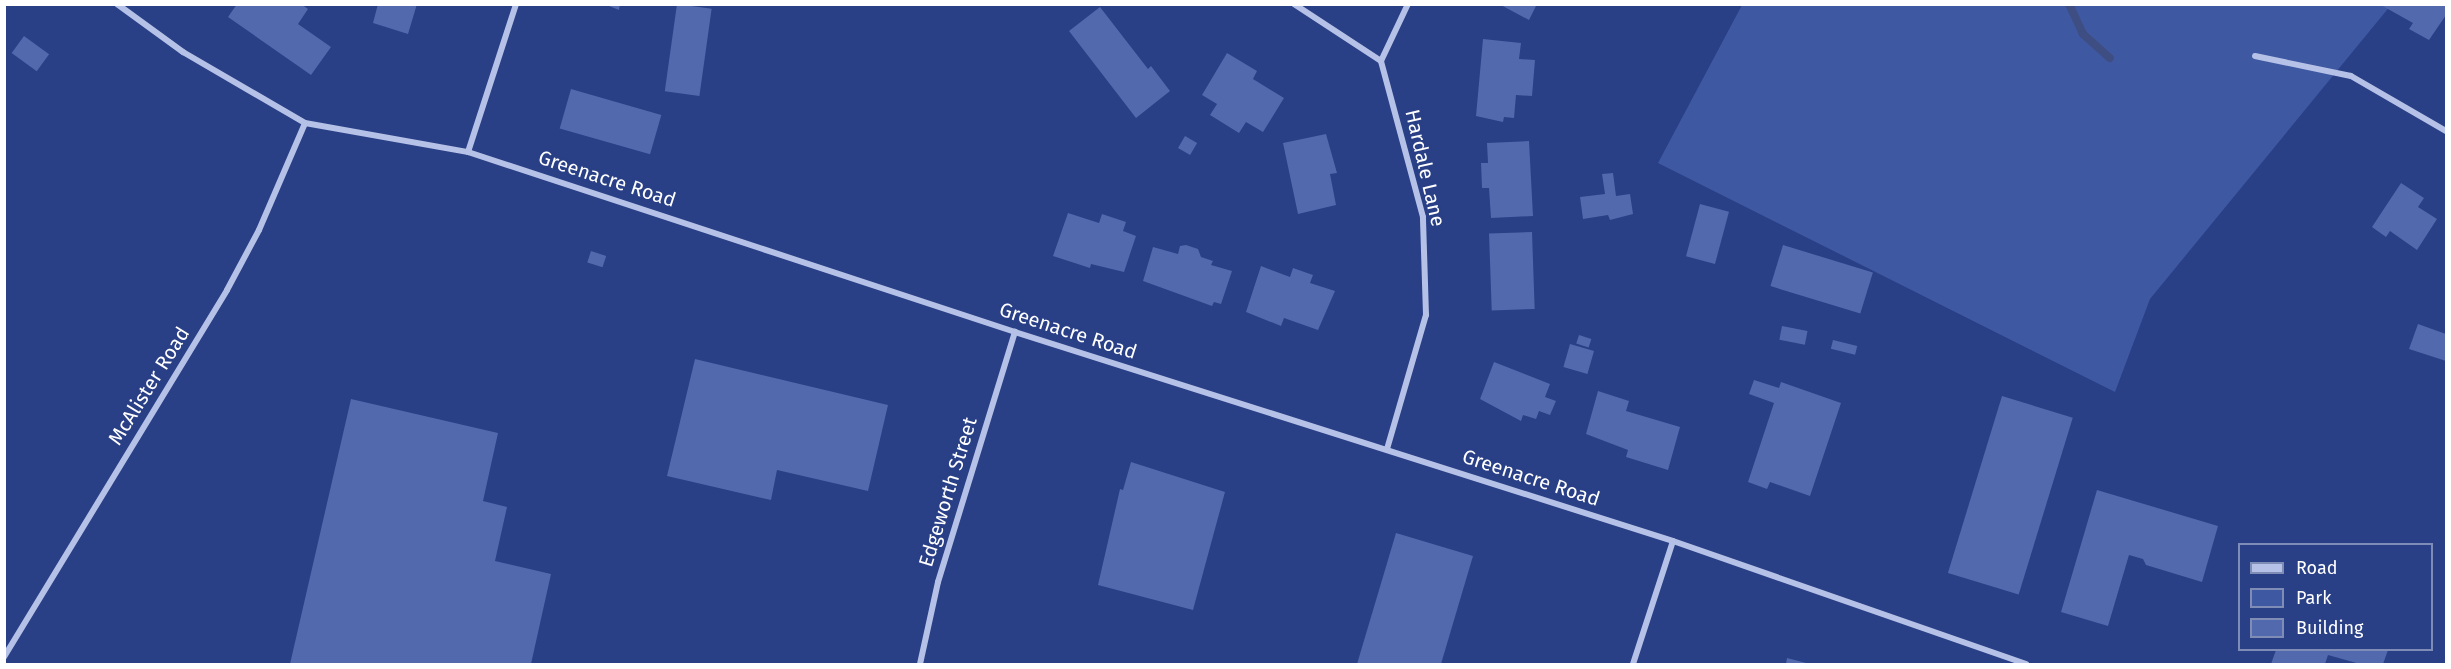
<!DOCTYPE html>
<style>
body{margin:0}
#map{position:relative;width:2451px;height:669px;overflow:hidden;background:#293f86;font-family:"Fira Sans",sans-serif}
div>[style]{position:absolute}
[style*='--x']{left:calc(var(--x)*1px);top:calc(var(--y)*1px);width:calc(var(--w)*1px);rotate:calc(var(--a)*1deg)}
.green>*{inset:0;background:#3e58a2}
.stream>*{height:8px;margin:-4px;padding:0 4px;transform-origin:4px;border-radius:4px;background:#3e4e82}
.building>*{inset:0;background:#5269ad;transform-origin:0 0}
.street>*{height:6px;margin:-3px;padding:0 3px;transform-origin:3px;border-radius:3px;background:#b5c1e7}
span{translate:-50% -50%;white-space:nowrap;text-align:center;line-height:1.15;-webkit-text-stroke:5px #293f86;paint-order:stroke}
.street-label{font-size:20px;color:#fff}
.frame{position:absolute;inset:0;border:6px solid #fff;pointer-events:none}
.legend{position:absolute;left:2238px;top:543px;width:195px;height:108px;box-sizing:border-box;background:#293f86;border:2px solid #7f8cb6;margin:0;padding:8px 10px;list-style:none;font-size:18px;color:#fff}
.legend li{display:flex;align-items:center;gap:12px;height:30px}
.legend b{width:30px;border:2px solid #7f8cb6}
</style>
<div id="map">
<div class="green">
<div style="clip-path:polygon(1742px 5px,2391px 5px,2150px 299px,2115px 392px,1658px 163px)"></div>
</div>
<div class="stream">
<div style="--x:2069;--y:4;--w:33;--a:65"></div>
<div style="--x:2083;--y:34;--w:36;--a:42"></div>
</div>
<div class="building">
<div style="clip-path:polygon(237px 4px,301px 4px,308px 9px,298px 24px,331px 47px,311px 75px,228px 17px)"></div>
<div style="clip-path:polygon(378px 4px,417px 4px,408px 34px,373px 23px)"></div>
<div style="clip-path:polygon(604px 4px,620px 4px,619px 10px)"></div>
<div style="left:677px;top:4px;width:35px;height:88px;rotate:8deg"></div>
<div style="clip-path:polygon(1499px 4px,1537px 4px,1529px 20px)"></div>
<div style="clip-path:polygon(2379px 4px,2446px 4px,2446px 15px,2429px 40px,2409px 29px,2413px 23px)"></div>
<div style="clip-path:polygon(1100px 7px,1148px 69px,1151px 66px,1170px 91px,1136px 118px,1069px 31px)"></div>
<div style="left:24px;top:36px;width:31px;height:21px;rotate:36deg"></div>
<div style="clip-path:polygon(1483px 39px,1521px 43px,1519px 59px,1535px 60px,1532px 96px,1516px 95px,1514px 118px,1504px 117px,1503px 122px,1476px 116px)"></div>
<div style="clip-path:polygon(1227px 53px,1257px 71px,1253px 79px,1284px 98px,1263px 132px,1246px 122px,1239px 133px,1210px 115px,1217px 104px,1202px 95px)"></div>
<div style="left:571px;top:89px;width:94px;height:41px;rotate:16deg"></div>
<div style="clip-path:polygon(1326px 134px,1337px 173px,1330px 174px,1336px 205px,1298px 214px,1283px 143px)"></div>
<div style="left:1185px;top:136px;width:14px;height:14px;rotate:30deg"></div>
<div style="clip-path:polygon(1529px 141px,1533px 216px,1491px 218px,1489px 188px,1482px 188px,1481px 163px,1488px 163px,1487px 143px)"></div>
<div style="clip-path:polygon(1613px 173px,1616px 196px,1630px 194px,1633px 214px,1610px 220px,1608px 215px,1583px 219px,1580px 197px,1605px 194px,1602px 174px)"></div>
<div style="clip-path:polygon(2401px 183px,2424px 198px,2418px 207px,2437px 219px,2417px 250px,2390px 231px,2386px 237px,2372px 227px)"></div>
<div style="left:1700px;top:204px;width:30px;height:54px;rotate:15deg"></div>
<div style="clip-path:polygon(1068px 213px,1099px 223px,1102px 214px,1126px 222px,1123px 231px,1136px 236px,1124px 272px,1091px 264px,1090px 268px,1053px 256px)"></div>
<div style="left:1532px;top:232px;width:77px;height:43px;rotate:88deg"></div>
<div style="clip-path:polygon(1186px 245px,1198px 249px,1201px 257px,1213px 261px,1211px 265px,1232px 271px,1221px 304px,1214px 302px,1212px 306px,1143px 281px,1153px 247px,1178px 254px,1180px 246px)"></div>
<div style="left:1783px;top:245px;width:94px;height:43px;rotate:17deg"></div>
<div style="left:591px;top:251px;width:16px;height:12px;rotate:18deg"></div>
<div style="clip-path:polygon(1261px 266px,1290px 277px,1293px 268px,1313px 275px,1310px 283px,1335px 291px,1318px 330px,1284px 318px,1281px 326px,1246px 312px)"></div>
<div style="clip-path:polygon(2418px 324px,2446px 334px,2446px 361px,2409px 349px)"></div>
<div style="left:1782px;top:326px;width:26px;height:14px;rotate:11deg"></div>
<div style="left:1579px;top:335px;width:13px;height:9px;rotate:18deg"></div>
<div style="left:1833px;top:340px;width:25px;height:9px;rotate:14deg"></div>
<div style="left:1570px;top:344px;width:25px;height:24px;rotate:16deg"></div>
<div style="clip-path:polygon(695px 359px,888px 405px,868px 491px,777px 470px,771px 500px,667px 476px)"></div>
<div style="clip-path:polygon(1494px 362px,1550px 384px,1545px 397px,1556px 401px,1550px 415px,1539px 411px,1536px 419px,1523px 415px,1521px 421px,1480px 399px)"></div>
<div style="clip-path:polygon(1754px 380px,1779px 388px,1781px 382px,1841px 403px,1810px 496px,1770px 482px,1767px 489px,1748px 482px,1774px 403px,1749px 394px)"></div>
<div style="clip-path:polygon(1598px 391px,1629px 401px,1626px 411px,1680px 427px,1668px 470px,1626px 457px,1628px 450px,1586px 434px)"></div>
<div style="left:2002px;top:396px;width:74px;height:185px;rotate:17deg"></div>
<div style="clip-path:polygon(351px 399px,498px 433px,483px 501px,507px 507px,495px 561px,551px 574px,531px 664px,290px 664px)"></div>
<div style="clip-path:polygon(1131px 462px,1225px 492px,1193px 610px,1098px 585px,1120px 489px,1123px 490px)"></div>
<div style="clip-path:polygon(2097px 490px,2218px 526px,2202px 582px,2146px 565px,2143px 559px,2129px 555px,2108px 626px,2061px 612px)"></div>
<div style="clip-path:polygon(1396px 533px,1473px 556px,1441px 664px,1357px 664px)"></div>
<div style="clip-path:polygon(2276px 650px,2388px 650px,2383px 664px,2360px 664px,2328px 655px,2325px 664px,2271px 664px)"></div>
<div style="clip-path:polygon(1787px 658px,1810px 664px,1786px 664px)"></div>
</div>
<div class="street">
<div style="--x:117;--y:4;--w:82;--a:36"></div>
<div style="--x:183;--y:52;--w:141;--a:30.2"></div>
<div style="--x:305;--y:123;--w:166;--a:10.1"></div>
<div style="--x:468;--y:152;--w:576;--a:18.21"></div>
<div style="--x:1015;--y:332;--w:690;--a:17.62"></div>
<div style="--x:1673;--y:541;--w:374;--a:19.2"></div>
<div style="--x:1294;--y:4;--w:104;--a:33.2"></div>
<div style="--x:2255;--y:56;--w:98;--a:11.8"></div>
<div style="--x:2351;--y:76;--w:110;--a:30.1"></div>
<div style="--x:468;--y:152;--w:156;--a:-72"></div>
<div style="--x:1387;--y:449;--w:140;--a:-73.8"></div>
<div style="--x:1426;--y:315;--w:98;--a:-91.8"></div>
<div style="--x:1423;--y:217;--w:162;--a:-105.1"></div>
<div style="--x:1381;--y:61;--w:63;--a:-64.7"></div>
<div style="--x:4;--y:657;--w:429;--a:-58.7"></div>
<div style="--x:227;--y:290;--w:68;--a:-61.9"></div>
<div style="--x:259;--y:230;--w:116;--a:-66.7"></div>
<div style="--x:920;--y:664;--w:84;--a:-77.6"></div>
<div style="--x:938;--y:582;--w:262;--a:-72.9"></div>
<div style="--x:1633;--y:664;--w:129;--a:-72"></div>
</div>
<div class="street-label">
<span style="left:1425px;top:168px;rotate:77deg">Hardale Lane</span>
<span style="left:607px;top:179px;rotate:18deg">Greenacre Road</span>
<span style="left:1068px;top:331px;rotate:18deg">Greenacre Road</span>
<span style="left:149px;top:386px;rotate:-58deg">McAlister Road</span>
<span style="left:1531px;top:478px;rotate:18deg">Greenacre Road</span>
<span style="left:948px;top:492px;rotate:-73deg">Edgeworth Street</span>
</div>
<div class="frame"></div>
<ul class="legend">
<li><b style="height:8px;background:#b5c1e7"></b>Road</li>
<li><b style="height:16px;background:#3e58a2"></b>Park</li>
<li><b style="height:16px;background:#5269ad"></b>Building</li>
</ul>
</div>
